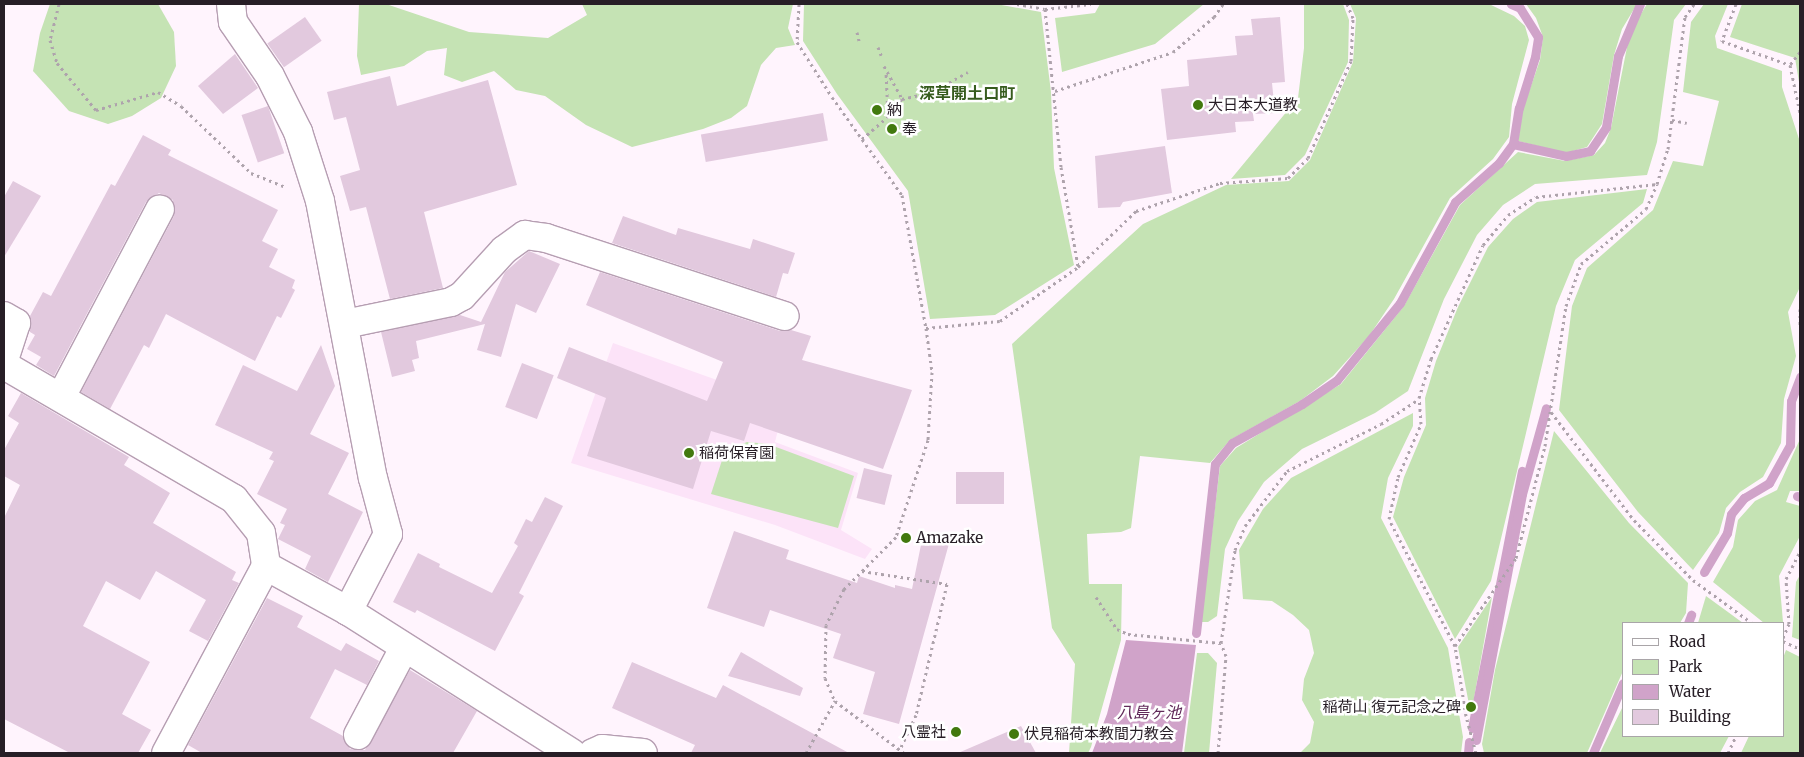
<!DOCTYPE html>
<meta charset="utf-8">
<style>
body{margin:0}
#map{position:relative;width:1804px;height:757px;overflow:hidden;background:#fff4fd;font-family:Merriweather,"Noto Sans JP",serif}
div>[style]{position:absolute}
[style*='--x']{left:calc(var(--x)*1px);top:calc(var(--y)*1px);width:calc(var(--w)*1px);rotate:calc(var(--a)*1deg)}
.built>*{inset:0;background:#fce3f8}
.green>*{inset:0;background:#c5e3b4}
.water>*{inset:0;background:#d0a3c9}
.stream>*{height:9px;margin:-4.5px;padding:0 4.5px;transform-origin:4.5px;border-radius:4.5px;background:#d0a3c9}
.building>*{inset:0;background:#e2c9de;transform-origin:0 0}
.path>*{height:3px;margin-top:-1.5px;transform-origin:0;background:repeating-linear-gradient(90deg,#aea3ac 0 2.5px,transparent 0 6.5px)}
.roads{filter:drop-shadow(1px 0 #b69eb2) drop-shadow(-1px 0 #b69eb2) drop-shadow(0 1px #b69eb2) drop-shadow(0 -1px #b69eb2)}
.minor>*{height:28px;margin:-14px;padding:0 14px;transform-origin:14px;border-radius:14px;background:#fff}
.dots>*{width:14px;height:14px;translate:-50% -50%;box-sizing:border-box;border:2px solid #fff;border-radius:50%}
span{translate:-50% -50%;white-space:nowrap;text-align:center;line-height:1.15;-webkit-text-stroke:5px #fff;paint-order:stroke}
.poi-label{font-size:15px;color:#271e26}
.left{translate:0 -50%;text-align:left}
.right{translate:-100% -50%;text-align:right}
.neighbourhood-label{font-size:16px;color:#375c1e;font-weight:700}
.water-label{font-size:16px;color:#602959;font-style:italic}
.frame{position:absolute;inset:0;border:5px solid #271e26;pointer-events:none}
.legend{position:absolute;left:1622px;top:622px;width:162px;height:115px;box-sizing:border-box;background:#fff;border:1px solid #a9a5a8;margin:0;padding:6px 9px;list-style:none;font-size:15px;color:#271e26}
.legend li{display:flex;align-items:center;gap:10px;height:25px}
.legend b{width:25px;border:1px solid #a9a5a8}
</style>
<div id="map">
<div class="built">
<div style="clip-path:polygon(613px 343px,770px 399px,779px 426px,775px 442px,858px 473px,841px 530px,872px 549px,865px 559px,775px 525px,571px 463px)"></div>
</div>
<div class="green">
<div style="clip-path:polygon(50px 4px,158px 4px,174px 32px,176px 66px,161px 98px,132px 116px,108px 124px,69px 111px,33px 71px,40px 33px)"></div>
<div style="clip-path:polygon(359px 4px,386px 4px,469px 32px,548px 38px,587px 15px,582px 4px,793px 4px,788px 28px,795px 45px,776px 48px,761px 65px,747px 106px,731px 118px,703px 129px,632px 147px,586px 125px,545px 96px,516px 90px,494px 71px,462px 82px,444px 75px,447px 48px,427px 51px,404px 66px,361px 75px,357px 56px)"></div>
<div style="clip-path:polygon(804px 4px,996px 4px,1041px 12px,1051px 92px,1054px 168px,1074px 265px,995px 315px,930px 319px,908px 191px,837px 94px,803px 41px)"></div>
<div style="clip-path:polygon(1100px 4px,1204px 4px,1155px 44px,1062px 72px,1055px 18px,1095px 13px)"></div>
<div style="clip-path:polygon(1304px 4px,1343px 4px,1349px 20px,1348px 62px,1305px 155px,1285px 175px,1231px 179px,1298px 98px,1304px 48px)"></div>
<div style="clip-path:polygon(1350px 4px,1489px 4px,1514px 16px,1525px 26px,1529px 40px,1512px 104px,1509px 137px,1493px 159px,1450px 198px,1394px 299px,1369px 336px,1333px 376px,1300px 401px,1230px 440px,1210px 463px,1140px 456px,1131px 528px,1121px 532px,1087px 534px,1089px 584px,1122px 584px,1121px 640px,1091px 747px,1088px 753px,1069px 753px,1075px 664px,1052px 628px,1012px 344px,1143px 224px,1226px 185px,1289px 181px,1310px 160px,1353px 62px,1356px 18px)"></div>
<div style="clip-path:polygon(1526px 4px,1637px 4px,1622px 29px,1614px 55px,1602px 124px,1587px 147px,1566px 153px,1518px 141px,1523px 109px,1540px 60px,1543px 37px,1536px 18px)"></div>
<div style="clip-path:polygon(1647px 4px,1686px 4px,1674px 20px,1657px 142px,1647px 175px,1535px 184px,1503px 205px,1477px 235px,1444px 299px,1408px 391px,1375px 413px,1302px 449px,1264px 482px,1238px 521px,1225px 549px,1217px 616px,1208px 622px,1201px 622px,1220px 466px,1236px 448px,1341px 384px,1404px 306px,1460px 205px,1518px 152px,1565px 161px,1594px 155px,1605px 143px,1611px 128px,1630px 32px)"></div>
<div style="clip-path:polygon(1704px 4px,1728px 4px,1715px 36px,1717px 48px,1782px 71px,1782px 87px,1800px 142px,1800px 287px,1788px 312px,1796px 356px,1784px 399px,1781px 443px,1763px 477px,1740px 492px,1726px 508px,1719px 533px,1693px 570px,1638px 512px,1559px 410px,1572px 306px,1587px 268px,1653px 210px,1673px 161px,1703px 166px,1719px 101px,1683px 92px,1691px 22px)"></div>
<div style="clip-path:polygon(1742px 4px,1800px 4px,1800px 88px,1795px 58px,1730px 37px)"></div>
<div style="clip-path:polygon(1647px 189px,1643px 203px,1575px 260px,1556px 306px,1491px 581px,1455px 639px,1393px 517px,1404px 477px,1426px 425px,1425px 398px,1436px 361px,1458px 307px,1488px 247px,1513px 219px,1537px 202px)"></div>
<div style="clip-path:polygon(1413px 413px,1413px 426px,1388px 478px,1381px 518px,1448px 648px,1463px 737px,1461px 753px,1300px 753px,1310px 743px,1314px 722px,1302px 700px,1304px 679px,1314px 653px,1309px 630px,1293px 615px,1272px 601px,1243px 599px,1239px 550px,1263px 509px,1291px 478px)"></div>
<div style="clip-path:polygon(1554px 431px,1629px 523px,1688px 583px,1686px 613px,1680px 623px,1623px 623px,1623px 671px,1587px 753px,1484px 753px,1482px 744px,1495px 670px)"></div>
<div style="clip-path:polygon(1800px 439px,1800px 491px,1790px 491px,1786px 502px,1800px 506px,1800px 536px,1779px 576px,1783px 622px,1764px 623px,1713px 582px,1733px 547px,1738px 520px,1755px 501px,1777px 490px)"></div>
<div style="clip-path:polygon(747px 442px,768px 444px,854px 476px,838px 528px,711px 494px,725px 451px)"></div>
<div style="clip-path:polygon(1800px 575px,1800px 640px,1792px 637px,1796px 582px)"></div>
<div style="clip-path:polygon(1706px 596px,1743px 623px,1698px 623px)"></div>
<div style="clip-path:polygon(1492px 597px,1471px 715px,1458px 647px)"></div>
<div style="clip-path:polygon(1786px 650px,1800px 657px,1800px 753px,1741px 753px,1749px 736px,1783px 736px,1783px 658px)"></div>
<div style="clip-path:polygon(1197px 653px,1208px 653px,1217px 663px,1209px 753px,1184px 753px)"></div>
<div style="clip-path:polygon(1623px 706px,1623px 736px,1729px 736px,1720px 753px,1600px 753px)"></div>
</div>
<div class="water">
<div style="clip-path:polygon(1126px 640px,1196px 645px,1182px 753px,1092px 753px,1107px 714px)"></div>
</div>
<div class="stream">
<div style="--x:1513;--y:144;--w:54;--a:12.8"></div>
<div style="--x:1566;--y:156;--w:25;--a:-12"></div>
<div style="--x:1590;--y:151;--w:29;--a:-56"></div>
<div style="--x:1606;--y:127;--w:72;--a:-80.4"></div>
<div style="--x:1618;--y:56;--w:56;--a:-67.1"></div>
<div style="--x:1797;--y:496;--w:3;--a:18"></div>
<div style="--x:1704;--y:572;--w:45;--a:-59.5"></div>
<div style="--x:1727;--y:533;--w:19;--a:-78"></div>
<div style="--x:1731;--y:514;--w:21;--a:-51"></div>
<div style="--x:1744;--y:498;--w:29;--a:-31"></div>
<div style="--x:1769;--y:483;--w:43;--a:-61.1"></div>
<div style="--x:1790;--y:445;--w:44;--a:-88.7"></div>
<div style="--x:1791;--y:401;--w:26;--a:-69"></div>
<div style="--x:1688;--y:623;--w:9;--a:-69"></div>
<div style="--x:1196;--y:633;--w:170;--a:-83.6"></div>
<div style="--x:1215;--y:464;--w:27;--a:-51"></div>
<div style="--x:1232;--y:443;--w:80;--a:-29.1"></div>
<div style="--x:1302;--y:404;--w:42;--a:-34.4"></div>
<div style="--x:1337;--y:380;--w:99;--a:-50.7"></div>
<div style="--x:1400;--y:303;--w:115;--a:-61.4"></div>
<div style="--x:1455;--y:202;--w:59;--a:-41.6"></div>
<div style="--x:1499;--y:163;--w:24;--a:-54"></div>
<div style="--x:1513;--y:144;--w:36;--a:-81"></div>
<div style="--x:1519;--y:108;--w:53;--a:-72.6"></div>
<div style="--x:1535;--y:57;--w:20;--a:-81"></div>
<div style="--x:1538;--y:37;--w:34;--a:-122"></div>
<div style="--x:1520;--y:8;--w:10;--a:-156"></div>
<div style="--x:1472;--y:728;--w:262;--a:-79"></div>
<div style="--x:1476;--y:740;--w:250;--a:-79.4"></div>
<div style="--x:1522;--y:494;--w:89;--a:-74.4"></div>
<div style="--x:1468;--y:753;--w:11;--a:-85"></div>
<div style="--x:1593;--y:753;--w:76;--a:-66.8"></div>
</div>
<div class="building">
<div style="left:305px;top:17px;width:29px;height:46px;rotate:55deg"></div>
<div style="clip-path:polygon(1280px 17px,1285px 82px,1272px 83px,1275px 113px,1253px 114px,1254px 121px,1235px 122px,1236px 132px,1167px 140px,1161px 89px,1189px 86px,1187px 60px,1237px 55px,1235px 36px,1253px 35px,1251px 19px)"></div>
<div style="clip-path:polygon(235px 54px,258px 88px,223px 114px,198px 86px)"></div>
<div style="clip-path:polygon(390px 76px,397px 106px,488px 80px,517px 185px,424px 212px,443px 288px,390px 299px,366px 207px,350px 211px,340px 176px,360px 170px,346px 117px,334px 120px,327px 92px)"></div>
<div style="left:268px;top:106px;width:50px;height:28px;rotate:71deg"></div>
<div style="left:823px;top:113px;width:28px;height:124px;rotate:80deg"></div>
<div style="clip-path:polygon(143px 135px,171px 150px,168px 155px,278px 210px,262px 241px,278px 249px,269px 267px,295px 280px,292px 288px,295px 290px,281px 318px,277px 316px,255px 361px,166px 314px,149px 348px,144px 345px,110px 409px,81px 392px,174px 216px,173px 200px,159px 193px,146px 202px,54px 376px,36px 365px,41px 357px,27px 349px,35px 335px,30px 332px,30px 316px,43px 292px,51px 296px,111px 184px,115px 186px)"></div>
<div style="clip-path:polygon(1165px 146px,1172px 193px,1123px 202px,1120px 207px,1098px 208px,1095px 156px)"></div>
<div style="clip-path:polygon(13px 181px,41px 196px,4px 257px,4px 197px)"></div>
<div style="clip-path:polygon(623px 216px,676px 235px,678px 228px,750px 249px,753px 239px,795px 253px,788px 274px,783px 273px,776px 297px,612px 243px)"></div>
<div style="clip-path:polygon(529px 251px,560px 264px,536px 313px,516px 304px,501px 357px,477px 350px,485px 324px,416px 341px,419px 358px,412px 360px,415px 371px,392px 377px,381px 332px,460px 315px,481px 322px,505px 272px)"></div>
<div style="clip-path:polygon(600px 272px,780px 331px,791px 330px,811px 336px,802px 360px,912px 390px,883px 469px,750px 423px,744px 441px,711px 431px,693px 489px,587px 456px,606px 398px,557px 378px,569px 347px,707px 401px,723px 362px,586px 305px)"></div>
<div style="clip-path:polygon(321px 345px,335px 386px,310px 434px,349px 453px,328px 494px,363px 512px,328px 582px,305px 569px,311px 556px,278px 539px,285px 525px,280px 523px,287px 509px,257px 494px,274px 461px,269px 459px,273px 452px,215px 425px,243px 365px,297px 391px)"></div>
<div style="left:522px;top:363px;width:34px;height:47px;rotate:21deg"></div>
<div style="clip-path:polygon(21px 393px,129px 457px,124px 465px,170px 493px,153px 523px,236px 572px,232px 580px,239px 583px,208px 641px,189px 631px,206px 600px,156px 571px,140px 600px,106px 581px,83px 626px,150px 662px,122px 714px,151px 730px,138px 753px,70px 753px,4px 719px,4px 518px,20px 485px,4px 476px,4px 450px,19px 423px,8px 416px)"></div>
<div style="left:864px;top:468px;width:29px;height:31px;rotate:14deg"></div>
<div style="left:956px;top:472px;width:48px;height:32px"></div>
<div style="clip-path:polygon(545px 497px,563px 506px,519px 593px,524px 596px,495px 651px,417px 610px,415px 613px,393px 602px,418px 553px,440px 564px,439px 567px,492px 593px,518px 546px,514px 543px,526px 519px,532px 522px)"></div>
<div style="clip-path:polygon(734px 531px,789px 550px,786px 559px,857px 583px,859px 576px,895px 588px,895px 585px,912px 589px,923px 535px,950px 540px,899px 724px,863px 714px,875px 672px,833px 658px,841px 634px,770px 610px,764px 627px,707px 608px)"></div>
<div style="clip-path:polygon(267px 598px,303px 616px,297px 627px,341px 651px,346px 643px,379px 661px,367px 685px,335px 669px,310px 718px,343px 736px,350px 749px,365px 750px,410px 670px,477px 711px,453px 753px,202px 753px,188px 745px)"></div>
<div style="clip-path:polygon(741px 652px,803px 688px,800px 696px,728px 676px)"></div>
<div style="clip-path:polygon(632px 662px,716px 698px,723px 685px,849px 753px,691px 753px,695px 745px,612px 708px)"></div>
<div style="clip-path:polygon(1021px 726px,1036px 753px,958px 753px)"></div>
</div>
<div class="path">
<div style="--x:59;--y:4;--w:37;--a:104"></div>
<div style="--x:50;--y:40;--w:24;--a:73"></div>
<div style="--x:57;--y:63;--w:61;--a:50.3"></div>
<div style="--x:96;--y:110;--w:65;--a:-16.2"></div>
<div style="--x:158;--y:92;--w:27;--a:31"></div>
<div style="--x:181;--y:106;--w:97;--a:43.7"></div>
<div style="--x:251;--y:173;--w:37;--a:22"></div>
<div style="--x:799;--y:4;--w:38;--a:93"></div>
<div style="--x:797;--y:42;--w:65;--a:57.5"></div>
<div style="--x:832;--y:97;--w:120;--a:54.5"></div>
<div style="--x:902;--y:195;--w:135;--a:79.8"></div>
<div style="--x:926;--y:328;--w:44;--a:82.2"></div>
<div style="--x:932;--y:372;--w:68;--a:93.4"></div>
<div style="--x:928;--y:440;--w:102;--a:108.3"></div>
<div style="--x:896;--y:537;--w:74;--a:135"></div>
<div style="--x:844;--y:589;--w:40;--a:116.6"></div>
<div style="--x:826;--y:625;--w:53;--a:91.1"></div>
<div style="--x:825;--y:678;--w:25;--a:67"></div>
<div style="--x:835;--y:701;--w:86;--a:37"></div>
<div style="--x:1017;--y:4;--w:28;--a:10"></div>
<div style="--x:1045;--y:9;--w:46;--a:-6.2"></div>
<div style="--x:1736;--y:4;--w:40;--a:111"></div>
<div style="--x:1722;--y:41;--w:72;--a:19.4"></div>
<div style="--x:1045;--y:9;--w:159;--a:84.2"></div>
<div style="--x:1061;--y:167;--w:100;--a:80.3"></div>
<div style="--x:857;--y:32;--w:9;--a:77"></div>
<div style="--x:878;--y:47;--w:9;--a:69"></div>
<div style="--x:1800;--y:52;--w:16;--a:128"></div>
<div style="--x:1790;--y:65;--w:49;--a:78.2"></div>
<div style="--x:884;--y:66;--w:38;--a:61"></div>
<div style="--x:1055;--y:91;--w:124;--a:-18.3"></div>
<div style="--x:1173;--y:52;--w:54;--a:-40.5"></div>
<div style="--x:1214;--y:17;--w:16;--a:-55"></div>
<div style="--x:888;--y:116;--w:22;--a:-51"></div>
<div style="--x:902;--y:99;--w:31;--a:-13"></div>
<div style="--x:932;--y:92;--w:41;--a:-29.1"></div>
<div style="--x:1672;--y:120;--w:15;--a:11"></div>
<div style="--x:862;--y:139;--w:35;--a:-41"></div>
<div style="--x:888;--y:116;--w:44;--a:-92.6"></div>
<div style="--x:1800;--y:309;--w:17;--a:90"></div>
<div style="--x:926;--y:328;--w:74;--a:-5.4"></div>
<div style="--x:1000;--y:321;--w:95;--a:-34.7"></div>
<div style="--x:1078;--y:267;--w:81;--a:-44"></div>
<div style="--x:1136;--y:211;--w:89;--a:-18.4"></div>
<div style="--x:1220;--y:183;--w:68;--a:-4.2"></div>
<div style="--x:1288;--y:178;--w:28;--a:-45"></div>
<div style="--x:1308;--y:158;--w:106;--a:-66.1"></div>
<div style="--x:1351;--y:61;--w:43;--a:-87.3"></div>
<div style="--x:1353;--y:18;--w:15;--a:-113"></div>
<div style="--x:1551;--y:412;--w:136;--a:52.5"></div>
<div style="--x:1634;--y:520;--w:84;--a:45.5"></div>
<div style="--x:1693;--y:580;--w:73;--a:36.1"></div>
<div style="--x:862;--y:571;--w:86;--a:8.7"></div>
<div style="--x:947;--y:584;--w:135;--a:103.3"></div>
<div style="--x:916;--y:715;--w:38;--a:115"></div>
<div style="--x:1096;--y:597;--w:38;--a:57"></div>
<div style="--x:1117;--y:629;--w:12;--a:24"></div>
<div style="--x:1128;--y:634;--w:93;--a:5.5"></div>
<div style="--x:1783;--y:638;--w:15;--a:-67"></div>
<div style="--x:1789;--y:624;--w:45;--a:-93.8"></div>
<div style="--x:1786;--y:579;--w:31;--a:-63"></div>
<div style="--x:1783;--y:641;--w:19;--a:25"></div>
<div style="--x:1455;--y:646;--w:107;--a:-55.3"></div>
<div style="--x:1516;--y:558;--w:116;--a:-75.5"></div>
<div style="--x:1545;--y:446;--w:142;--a:-81.5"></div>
<div style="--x:1566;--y:306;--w:45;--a:-70.3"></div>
<div style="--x:1581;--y:264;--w:85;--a:-40.2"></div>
<div style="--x:1646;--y:209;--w:27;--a:-66"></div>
<div style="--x:1657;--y:184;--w:37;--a:-73"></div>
<div style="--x:1668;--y:149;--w:133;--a:-82.7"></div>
<div style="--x:1685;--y:17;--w:16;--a:-55"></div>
<div style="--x:806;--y:753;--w:60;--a:-60.9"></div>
<div style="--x:1218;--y:753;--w:97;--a:-85.3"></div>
<div style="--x:1226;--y:656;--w:14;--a:-111"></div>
<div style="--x:1221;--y:643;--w:94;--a:-81.4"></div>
<div style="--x:1235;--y:550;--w:26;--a:-67"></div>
<div style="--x:1245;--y:526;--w:69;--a:-52.6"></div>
<div style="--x:1287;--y:471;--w:105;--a:-26.6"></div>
<div style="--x:1381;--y:424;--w:45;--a:-33.3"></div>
<div style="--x:1476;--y:753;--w:38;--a:-105"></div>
<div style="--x:1466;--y:716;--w:71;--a:-98.9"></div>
<div style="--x:1455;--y:646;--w:143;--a:-117.5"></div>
<div style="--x:1389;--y:519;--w:43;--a:-77.9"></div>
<div style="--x:1398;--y:477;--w:58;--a:-66.5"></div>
<div style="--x:1421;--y:424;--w:26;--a:-94"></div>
<div style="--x:1419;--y:398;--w:41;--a:-72.9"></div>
<div style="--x:1431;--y:359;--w:125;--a:-65.5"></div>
<div style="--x:1483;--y:245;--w:39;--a:-50"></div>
<div style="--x:1508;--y:215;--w:33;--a:-33"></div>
<div style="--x:1536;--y:197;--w:122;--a:-6.1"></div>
<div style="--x:1728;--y:753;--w:19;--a:-65"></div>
</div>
<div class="roads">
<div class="minor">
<div style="--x:231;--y:4;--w:18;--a:84"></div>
<div style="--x:233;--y:22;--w:65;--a:55.6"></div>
<div style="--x:270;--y:76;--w:63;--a:63.4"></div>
<div style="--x:298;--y:132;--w:72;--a:72.3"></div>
<div style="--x:320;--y:201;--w:282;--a:79.2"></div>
<div style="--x:373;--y:478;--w:58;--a:75"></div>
<div style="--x:388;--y:534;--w:87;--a:117.5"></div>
<div style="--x:4;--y:316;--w:14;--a:30"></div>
<div style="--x:16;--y:323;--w:38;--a:108"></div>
<div style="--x:345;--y:324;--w:108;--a:-11.7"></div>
<div style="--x:451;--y:302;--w:13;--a:-29"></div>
<div style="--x:462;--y:296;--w:62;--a:-47.6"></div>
<div style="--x:504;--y:250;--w:26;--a:-36"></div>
<div style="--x:525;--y:235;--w:21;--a:8"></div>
<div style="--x:546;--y:238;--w:251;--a:18.1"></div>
<div style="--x:4;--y:365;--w:266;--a:30.2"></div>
<div style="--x:234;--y:499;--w:43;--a:51.5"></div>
<div style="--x:261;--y:533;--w:33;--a:81"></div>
<div style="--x:266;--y:566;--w:212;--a:118.1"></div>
<div style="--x:61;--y:397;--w:212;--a:-62.2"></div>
<div style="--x:266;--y:566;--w:94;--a:28.8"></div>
<div style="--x:348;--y:611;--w:265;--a:32.4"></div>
<div style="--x:358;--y:735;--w:98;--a:-62.1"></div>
<div style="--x:593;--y:753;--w:10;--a:-24"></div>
<div style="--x:602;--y:749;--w:41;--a:5.6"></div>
</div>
</div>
<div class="dots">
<div style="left:1198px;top:105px;background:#42790e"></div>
<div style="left:877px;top:110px;background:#42790e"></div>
<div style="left:892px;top:129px;background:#42790e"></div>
<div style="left:689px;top:453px;background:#42790e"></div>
<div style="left:906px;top:538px;background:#42790e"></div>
<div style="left:1471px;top:707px;background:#42790e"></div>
<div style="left:956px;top:732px;background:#42790e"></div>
<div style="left:1014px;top:734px;background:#42790e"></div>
</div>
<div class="poi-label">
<span class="left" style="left:1208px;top:105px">大日本大道教</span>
<span class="left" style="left:887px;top:110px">納</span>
<span class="left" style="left:902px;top:129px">奉</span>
<span class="left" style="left:699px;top:453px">稲荷保育園</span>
<span class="left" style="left:916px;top:538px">Amazake</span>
<span class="right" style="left:1461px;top:707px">稲荷山 復元記念之碑</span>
<span class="right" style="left:946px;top:732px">八霊社</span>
<span class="left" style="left:1024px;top:734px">伏見稲荷本教間力教会</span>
</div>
<div class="neighbourhood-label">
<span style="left:967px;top:93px">深草開土口町</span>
</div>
<div class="water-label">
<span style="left:1149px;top:712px">八島ヶ池</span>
</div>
<div class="frame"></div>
<ul class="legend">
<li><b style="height:6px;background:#fff"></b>Road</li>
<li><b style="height:14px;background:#c5e3b4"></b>Park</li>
<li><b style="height:14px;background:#d0a3c9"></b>Water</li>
<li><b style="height:14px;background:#e2c9de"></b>Building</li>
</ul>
</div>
